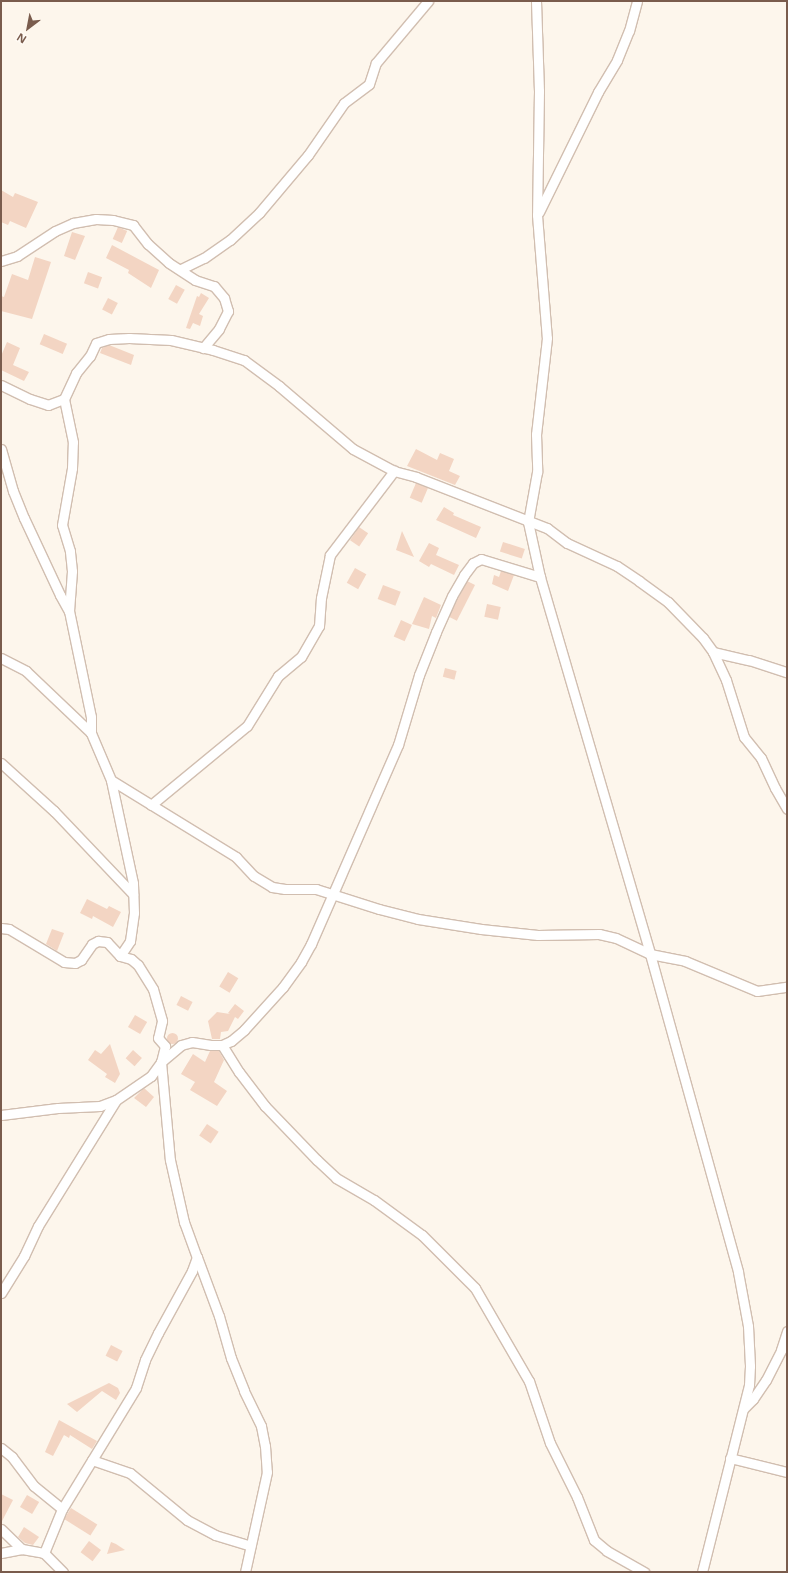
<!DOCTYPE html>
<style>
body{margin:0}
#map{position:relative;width:788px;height:1573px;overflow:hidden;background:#fdf6ec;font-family:"Noto Sans",sans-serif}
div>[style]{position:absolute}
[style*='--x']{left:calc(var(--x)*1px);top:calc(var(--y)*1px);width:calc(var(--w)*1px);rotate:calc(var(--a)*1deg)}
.building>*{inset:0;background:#f3d5c3;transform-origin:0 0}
.round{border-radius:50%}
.roads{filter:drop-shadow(1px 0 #d1beb0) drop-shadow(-1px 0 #d1beb0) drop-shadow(0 1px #d1beb0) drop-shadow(0 -1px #d1beb0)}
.minor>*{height:9px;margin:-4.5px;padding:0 4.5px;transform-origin:4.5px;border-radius:4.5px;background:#fff}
span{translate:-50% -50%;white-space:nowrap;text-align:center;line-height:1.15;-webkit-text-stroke:4px #fffaf3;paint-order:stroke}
.frame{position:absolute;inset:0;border:2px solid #7a5c4d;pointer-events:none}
.north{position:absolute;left:8px;top:8px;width:40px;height:40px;-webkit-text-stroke:3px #fffaf3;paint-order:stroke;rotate:212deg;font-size:11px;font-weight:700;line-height:16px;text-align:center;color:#7a5c4d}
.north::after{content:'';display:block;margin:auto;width:14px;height:18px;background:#7a5c4d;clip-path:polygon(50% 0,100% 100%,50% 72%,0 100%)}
</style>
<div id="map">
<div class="building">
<div style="clip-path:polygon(1px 190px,13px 197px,15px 193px,38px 202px,26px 228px,10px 221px,8px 225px,1px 222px)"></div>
<div style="left:118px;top:227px;width:10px;height:13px;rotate:24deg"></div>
<div style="clip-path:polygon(72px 232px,85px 236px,75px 260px,64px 256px)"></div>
<div style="clip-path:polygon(112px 245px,159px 270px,151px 288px,128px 273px,129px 270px,106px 258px)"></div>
<div style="clip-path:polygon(35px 257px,51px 262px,32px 319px,1px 311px,1px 296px,4px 297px,12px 274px,28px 280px)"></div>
<div style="left:88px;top:272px;width:15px;height:12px;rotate:20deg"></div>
<div style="left:176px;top:285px;width:10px;height:16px;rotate:29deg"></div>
<div style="clip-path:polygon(201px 293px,209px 298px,199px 314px,203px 316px,200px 326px,193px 323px,190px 329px,186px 328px,197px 296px,199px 297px)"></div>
<div style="left:108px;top:298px;width:11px;height:13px;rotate:27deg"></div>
<div style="left:44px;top:334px;width:25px;height:11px;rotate:23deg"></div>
<div style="clip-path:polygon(7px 342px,20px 348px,13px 365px,29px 372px,24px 381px,1px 370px,1px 356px)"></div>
<div style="clip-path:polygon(109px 345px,134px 355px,131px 365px,100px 353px,102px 348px)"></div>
<div style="clip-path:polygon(416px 449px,437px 460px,440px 453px,454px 459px,449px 471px,460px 476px,455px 485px,407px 466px)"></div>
<div style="left:416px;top:483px;width:13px;height:16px;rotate:23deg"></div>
<div style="clip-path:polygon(444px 507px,454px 513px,453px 515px,481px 527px,476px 538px,436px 520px)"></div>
<div style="left:359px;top:527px;width:11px;height:16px;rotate:34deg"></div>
<div style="clip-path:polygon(402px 531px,414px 557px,396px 550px)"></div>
<div style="left:503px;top:542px;width:23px;height:10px;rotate:18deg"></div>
<div style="clip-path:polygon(429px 543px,439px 548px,436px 555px,459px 565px,454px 575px,431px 564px,429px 567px,419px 561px)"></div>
<div style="left:355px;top:568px;width:13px;height:17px;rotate:29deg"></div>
<div style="clip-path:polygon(501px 571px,514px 575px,508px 591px,492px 584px,494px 575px,499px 577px)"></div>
<div style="left:467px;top:581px;width:9px;height:40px;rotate:27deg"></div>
<div style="left:383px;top:585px;width:19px;height:15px;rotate:21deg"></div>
<div style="clip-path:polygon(424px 597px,441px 605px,436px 618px,432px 616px,429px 629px,412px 624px)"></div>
<div style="left:487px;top:604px;width:14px;height:13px;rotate:12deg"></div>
<div style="left:401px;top:620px;width:12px;height:18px;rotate:24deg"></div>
<div style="left:445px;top:668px;width:12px;height:9px;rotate:14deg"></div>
<div style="clip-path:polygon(87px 899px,107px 909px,109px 906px,121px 912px,113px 927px,93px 916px,92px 919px,80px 913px)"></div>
<div style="clip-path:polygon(52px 929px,64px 933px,57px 951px,46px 944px)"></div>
<div style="left:228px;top:972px;width:12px;height:17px;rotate:31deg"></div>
<div style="left:181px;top:996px;width:13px;height:10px;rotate:27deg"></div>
<div style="clip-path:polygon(235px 1004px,244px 1011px,238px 1019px,235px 1017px,228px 1031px,221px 1032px,220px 1039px,212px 1039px,208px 1021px,217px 1012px,230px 1014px,228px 1013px)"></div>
<div style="left:135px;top:1015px;width:14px;height:14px;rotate:30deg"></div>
<div class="round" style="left:166.5px;top:1032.5px;width:11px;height:11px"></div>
<div style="clip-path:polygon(110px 1044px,120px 1074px,115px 1083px,105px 1077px,107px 1074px,88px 1060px,95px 1050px,101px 1054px)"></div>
<div style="left:133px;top:1050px;width:12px;height:11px;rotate:42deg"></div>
<div style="clip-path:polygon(210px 1051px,219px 1051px,224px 1060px,214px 1082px,227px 1091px,217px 1106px,190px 1090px,195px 1082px,181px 1074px,193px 1054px,205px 1062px)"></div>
<div style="clip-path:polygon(144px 1088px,154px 1097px,146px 1107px,134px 1098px)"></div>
<div style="left:207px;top:1124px;width:14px;height:14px;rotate:34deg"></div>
<div style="left:111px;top:1345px;width:13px;height:12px;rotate:27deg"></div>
<div style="clip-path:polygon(109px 1383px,118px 1388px,120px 1393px,116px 1400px,102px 1391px,77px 1412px,67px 1404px)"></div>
<div style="clip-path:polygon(59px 1420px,97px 1441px,92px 1449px,70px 1435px,69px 1438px,64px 1435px,53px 1456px,45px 1452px)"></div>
<div style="clip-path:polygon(1px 1494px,13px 1500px,1px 1523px)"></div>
<div style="left:27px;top:1495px;width:14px;height:14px;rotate:30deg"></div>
<div style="left:71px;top:1508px;width:31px;height:13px;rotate:32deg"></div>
<div style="clip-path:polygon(24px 1527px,39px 1537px,33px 1545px,25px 1543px,18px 1537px)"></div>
<div style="left:89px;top:1541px;width:15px;height:14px;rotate:37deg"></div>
<div style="clip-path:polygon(111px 1542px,116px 1544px,125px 1550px,107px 1554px)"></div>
</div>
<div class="roads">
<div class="minor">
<div style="--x:536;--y:1;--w:90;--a:88.1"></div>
<div style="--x:539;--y:91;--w:124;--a:90.9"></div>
<div style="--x:537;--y:215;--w:123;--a:85.4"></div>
<div style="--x:547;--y:338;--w:97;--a:96.5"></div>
<div style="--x:536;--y:434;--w:38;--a:88"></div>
<div style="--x:537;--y:472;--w:51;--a:100.2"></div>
<div style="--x:528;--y:522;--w:56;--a:77.7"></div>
<div style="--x:540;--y:577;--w:393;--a:73.7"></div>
<div style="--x:650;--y:954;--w:330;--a:74.5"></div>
<div style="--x:738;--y:1272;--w:55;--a:79.5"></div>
<div style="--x:748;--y:1326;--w:40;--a:87.1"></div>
<div style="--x:750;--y:1366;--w:19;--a:93"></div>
<div style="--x:749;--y:1385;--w:193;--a:104.1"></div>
<div style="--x:539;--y:212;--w:134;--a:-63.8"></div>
<div style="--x:598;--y:92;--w:37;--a:-59"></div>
<div style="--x:617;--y:60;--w:31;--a:-68"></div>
<div style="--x:629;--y:31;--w:31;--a:-75"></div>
<div style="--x:1;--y:261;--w:17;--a:-17"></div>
<div style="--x:17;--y:256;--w:45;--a:-33.3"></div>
<div style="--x:55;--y:231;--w:20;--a:-24"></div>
<div style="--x:73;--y:223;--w:23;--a:-10"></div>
<div style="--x:96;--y:219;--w:17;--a:3"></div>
<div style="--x:113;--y:220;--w:21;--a:14"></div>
<div style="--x:133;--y:225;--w:24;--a:52"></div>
<div style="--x:148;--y:244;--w:28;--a:42"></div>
<div style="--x:169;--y:263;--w:31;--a:33"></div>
<div style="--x:195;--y:280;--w:20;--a:18"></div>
<div style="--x:214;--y:286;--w:16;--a:50"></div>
<div style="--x:224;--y:298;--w:14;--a:73"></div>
<div style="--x:228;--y:311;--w:20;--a:117"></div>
<div style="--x:219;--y:329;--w:25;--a:130"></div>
<div style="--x:181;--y:269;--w:25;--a:-26"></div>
<div style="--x:204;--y:258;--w:32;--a:-35"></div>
<div style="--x:230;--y:240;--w:40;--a:-43"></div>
<div style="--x:259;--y:213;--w:76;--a:-49.8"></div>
<div style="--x:308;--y:155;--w:63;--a:-55.3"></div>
<div style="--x:344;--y:103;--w:31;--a:-37"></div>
<div style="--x:369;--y:84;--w:22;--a:-72"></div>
<div style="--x:376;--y:63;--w:81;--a:-50"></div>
<div style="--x:1;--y:385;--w:32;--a:26"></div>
<div style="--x:30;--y:399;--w:19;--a:18"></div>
<div style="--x:48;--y:405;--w:17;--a:-21"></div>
<div style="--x:1;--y:449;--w:44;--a:74.1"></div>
<div style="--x:13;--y:491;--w:29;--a:68"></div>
<div style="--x:24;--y:518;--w:85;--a:64.9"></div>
<div style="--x:60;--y:595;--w:18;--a:61"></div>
<div style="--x:713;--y:652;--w:37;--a:13"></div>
<div style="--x:749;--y:660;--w:40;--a:18"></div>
<div style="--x:1;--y:658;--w:28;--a:27"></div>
<div style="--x:26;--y:671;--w:90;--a:43.6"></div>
<div style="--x:1;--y:763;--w:72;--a:42.2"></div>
<div style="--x:54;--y:811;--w:115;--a:46.4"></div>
<div style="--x:111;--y:780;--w:147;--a:31.6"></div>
<div style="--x:236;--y:857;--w:26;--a:47"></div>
<div style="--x:254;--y:876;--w:21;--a:31"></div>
<div style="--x:272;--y:887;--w:13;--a:9"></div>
<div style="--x:285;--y:889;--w:31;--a:0"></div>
<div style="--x:316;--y:889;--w:66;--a:17.6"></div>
<div style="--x:379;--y:909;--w:40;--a:14.4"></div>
<div style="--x:418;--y:919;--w:64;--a:9"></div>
<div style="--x:481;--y:929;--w:57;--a:6"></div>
<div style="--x:538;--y:935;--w:61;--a:-0.9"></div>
<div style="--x:599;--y:934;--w:17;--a:13"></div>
<div style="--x:616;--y:938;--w:38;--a:25"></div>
<div style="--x:650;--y:954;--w:36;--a:11"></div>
<div style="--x:685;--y:961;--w:78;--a:22.6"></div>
<div style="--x:757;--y:991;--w:30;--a:-8"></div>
<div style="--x:151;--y:805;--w:124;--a:-39.5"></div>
<div style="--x:247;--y:726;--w:59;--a:-58.2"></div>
<div style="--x:278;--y:676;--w:30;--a:-40"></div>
<div style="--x:301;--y:657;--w:36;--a:-60"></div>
<div style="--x:319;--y:626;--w:28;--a:-86"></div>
<div style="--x:321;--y:598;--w:44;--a:-78.2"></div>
<div style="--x:330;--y:555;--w:106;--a:-52.7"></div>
<div style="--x:1;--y:928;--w:8;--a:7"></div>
<div style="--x:9;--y:929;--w:64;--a:31"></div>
<div style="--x:64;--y:962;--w:11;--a:5"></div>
<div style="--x:75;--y:963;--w:7;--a:-27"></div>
<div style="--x:81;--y:960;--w:19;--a:-55"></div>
<div style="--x:92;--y:944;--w:7;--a:-27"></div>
<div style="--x:98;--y:941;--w:9;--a:6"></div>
<div style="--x:107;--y:942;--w:19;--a:47"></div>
<div style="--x:120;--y:956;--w:11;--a:15"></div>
<div style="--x:131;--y:959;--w:9;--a:41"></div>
<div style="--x:138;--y:965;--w:28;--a:58"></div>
<div style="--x:153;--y:989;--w:33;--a:74"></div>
<div style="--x:162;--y:1021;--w:17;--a:103"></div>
<div style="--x:158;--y:1038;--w:11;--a:49"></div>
<div style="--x:165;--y:1046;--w:16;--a:104"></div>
<div style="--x:161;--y:1062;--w:98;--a:84.8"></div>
<div style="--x:170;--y:1160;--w:64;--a:77.3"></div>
<div style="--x:184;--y:1222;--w:37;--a:70"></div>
<div style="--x:197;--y:1257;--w:15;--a:110"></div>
<div style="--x:192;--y:1271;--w:71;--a:118.7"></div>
<div style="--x:158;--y:1333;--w:30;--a:116"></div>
<div style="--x:145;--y:1360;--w:29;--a:108"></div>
<div style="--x:136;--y:1388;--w:142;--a:121.4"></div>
<div style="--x:62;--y:1509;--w:48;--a:112.2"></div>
<div style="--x:120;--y:956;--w:18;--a:-56"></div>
<div style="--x:130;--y:941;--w:28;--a:-82"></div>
<div style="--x:134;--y:913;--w:30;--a:-92"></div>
<div style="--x:133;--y:883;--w:105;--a:-102.1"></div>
<div style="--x:111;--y:780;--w:51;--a:-113.1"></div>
<div style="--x:91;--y:733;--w:16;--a:-90"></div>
<div style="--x:91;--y:717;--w:108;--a:-101.7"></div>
<div style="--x:69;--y:611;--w:40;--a:-85.7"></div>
<div style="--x:72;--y:571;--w:20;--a:-96"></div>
<div style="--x:70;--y:551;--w:27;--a:-107"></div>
<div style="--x:62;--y:525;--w:58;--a:-80"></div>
<div style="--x:72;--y:468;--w:26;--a:-88"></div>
<div style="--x:73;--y:442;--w:44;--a:-101.8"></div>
<div style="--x:64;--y:399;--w:29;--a:-65"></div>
<div style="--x:76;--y:373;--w:22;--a:-51"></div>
<div style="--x:90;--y:356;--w:14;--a:-65"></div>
<div style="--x:96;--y:343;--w:14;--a:-17"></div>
<div style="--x:109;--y:339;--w:20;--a:-3"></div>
<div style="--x:129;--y:338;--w:42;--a:2.7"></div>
<div style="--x:171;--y:340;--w:43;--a:13.4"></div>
<div style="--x:213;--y:350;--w:33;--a:18"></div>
<div style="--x:244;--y:360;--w:44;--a:36.6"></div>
<div style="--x:279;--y:386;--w:97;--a:40.4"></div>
<div style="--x:353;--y:449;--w:47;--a:28.2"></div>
<div style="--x:394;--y:471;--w:23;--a:15"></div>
<div style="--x:416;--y:477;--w:141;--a:21.3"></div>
<div style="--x:547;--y:528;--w:25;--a:37"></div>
<div style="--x:567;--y:543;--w:55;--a:24.7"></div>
<div style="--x:617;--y:566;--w:27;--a:34"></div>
<div style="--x:639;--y:581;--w:36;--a:36"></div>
<div style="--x:668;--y:602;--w:50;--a:45.8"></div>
<div style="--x:703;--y:638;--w:17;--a:54"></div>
<div style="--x:713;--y:652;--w:31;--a:65"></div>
<div style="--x:726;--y:680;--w:60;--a:72.5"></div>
<div style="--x:744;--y:737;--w:27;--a:51"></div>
<div style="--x:761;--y:758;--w:33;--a:65"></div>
<div style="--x:775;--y:788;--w:24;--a:60"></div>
<div style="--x:222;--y:1045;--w:32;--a:58"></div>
<div style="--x:239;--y:1072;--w:43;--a:52.6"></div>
<div style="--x:265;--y:1106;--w:75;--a:46.1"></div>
<div style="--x:317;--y:1160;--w:26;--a:43"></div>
<div style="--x:336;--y:1178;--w:44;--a:30.1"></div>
<div style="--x:374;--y:1200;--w:59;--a:36.1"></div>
<div style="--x:422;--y:1235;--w:75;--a:45"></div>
<div style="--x:475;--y:1288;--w:108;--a:59.9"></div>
<div style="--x:529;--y:1381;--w:65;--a:71.3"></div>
<div style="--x:550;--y:1443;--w:60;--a:63.4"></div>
<div style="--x:577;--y:1497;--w:46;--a:68.4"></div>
<div style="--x:594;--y:1540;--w:17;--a:40"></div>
<div style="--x:607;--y:1551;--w:43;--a:29.6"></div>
<div style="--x:1;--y:1115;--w:57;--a:-7"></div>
<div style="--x:58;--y:1108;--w:42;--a:-2.7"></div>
<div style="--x:100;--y:1106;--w:17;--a:-21"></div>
<div style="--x:116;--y:1100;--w:42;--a:-34.4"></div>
<div style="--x:151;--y:1076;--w:17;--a:-54"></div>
<div style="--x:161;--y:1062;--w:26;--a:-40"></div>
<div style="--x:181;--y:1045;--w:11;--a:-15"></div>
<div style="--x:192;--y:1042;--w:19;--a:9"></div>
<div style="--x:211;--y:1045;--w:11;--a:0"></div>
<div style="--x:222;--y:1045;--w:10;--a:-24"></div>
<div style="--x:231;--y:1041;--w:17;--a:-40"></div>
<div style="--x:244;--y:1030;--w:58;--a:-47.8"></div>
<div style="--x:283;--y:987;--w:31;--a:-54"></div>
<div style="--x:301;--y:962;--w:21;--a:-61"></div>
<div style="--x:311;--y:944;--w:217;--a:-66.4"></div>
<div style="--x:398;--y:745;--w:73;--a:-73.3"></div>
<div style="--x:419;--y:675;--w:46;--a:-68.4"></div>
<div style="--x:436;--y:632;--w:39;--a:-66"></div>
<div style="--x:452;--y:596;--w:24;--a:-60"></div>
<div style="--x:464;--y:575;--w:15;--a:-53"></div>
<div style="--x:473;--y:563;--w:9;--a:-27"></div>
<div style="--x:481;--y:559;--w:62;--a:17"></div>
<div style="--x:197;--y:1257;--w:63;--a:69.6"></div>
<div style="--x:219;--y:1316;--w:44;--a:74.1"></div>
<div style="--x:231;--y:1358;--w:35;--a:68"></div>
<div style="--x:244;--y:1391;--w:39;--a:64"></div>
<div style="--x:261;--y:1426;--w:20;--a:79"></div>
<div style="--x:265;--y:1446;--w:26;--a:86"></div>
<div style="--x:267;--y:1472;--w:102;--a:102.4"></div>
<div style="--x:1;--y:1293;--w:44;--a:-58.1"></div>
<div style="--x:24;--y:1256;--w:33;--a:-65"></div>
<div style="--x:38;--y:1226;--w:148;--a:-58.2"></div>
<div style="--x:744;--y:1408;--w:13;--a:-45"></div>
<div style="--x:753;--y:1399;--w:23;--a:-56"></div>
<div style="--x:766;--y:1380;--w:34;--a:-63"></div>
<div style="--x:781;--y:1350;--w:20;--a:-72"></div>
<div style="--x:1;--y:1448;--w:14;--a:39"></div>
<div style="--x:12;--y:1457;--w:36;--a:53"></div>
<div style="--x:34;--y:1486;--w:36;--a:39"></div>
<div style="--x:730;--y:1458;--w:59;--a:13.8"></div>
<div style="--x:92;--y:1460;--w:40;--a:18.9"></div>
<div style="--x:130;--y:1473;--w:74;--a:39.5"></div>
<div style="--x:187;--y:1520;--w:32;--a:28"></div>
<div style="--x:215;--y:1535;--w:37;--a:17"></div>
<div style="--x:1;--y:1529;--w:29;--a:44"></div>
<div style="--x:1;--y:1553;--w:21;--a:-11"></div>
<div style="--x:22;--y:1549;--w:22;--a:10"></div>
<div style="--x:44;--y:1553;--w:27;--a:45"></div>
</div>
</div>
<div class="frame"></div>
<div class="north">N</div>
</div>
